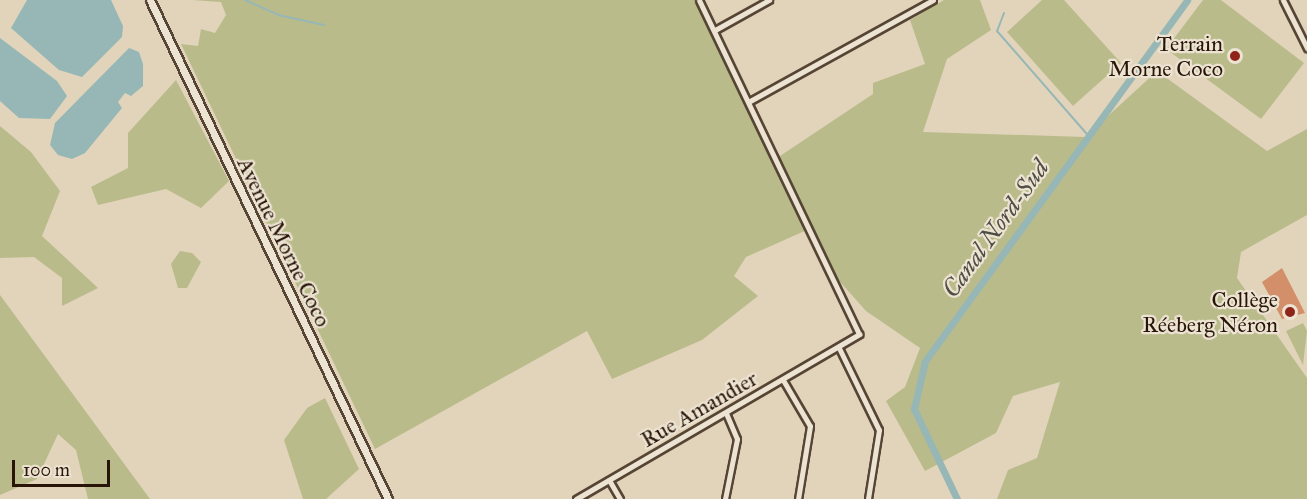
<!DOCTYPE html>
<meta charset="utf-8">
<style>
body{margin:0}
#map{position:relative;width:1307px;height:499px;overflow:hidden;background:#e2d4ba;font-family:"IM FELL Great Primer",serif}
div>[style]{position:absolute}
[style*='--x']{left:calc(var(--x)*1px);top:calc(var(--y)*1px);width:calc(var(--w)*1px);rotate:calc(var(--a)*1deg)}
.green>*{inset:0;background:#babb8b}
.water>*{inset:0;background:#96b7b6}
.stream>*{height:2px;margin:-1px;padding:0 1px;transform-origin:1px;border-radius:1px;background:#96b7b6}
.canal>*{height:7px;margin:-3.5px;padding:0 3.5px;transform-origin:3.5px;border-radius:3.5px;background:#96b7b6}
.building>*{inset:0;background:#d28f6a}
.roads{filter:drop-shadow(2px 0 #564534) drop-shadow(-2px 0 #564534) drop-shadow(0 2px #564534) drop-shadow(0 -2px #564534)}
.minor>*{height:5px;margin:-2.5px;padding:0 2.5px;transform-origin:2.5px;border-radius:2.5px;background:#ece3d2}
.tertiary>*{height:7px;margin:-3.5px;padding:0 3.5px;transform-origin:3.5px;border-radius:3.5px;background:#ece3d2}
.dots>*{width:16px;height:16px;translate:-50% -50%;box-sizing:border-box;border:3px solid #ece3d2;border-radius:50%}
span{translate:-50% -50%;white-space:nowrap;text-align:center;line-height:1.15;-webkit-text-stroke:4.5px #ece3d2;paint-order:stroke}
.poi-label{font-size:22px;color:#281508}
.right{translate:-100% -50%;text-align:right}
.street-label{font-size:22px;color:#281508}
.water-label{font-size:24px;color:#4e4e45;font-style:italic}
.scale{position:absolute;left:12px;top:460px;width:98px;height:27px;box-sizing:border-box;border:3px solid #281508;border-top:0;padding-left:8px;font-size:18px;line-height:21px;white-space:nowrap;color:#281508;-webkit-text-stroke:4px #ece3d2;paint-order:stroke}
</style>
<div id="map">
<div class="green">
<div style="clip-path:polygon(192px 0,697px 0,774px 160px,873px 94px,873px 83px,925px 64px,910px 20px,944px 0,980px 0,991px 30px,947px 59px,923px 132px,1085px 137px,1157px 71px,1267px 151px,1307px 129px,1307px 215px,1241px 252px,1237px 278px,1307px 378px,1307px 499px,997px 499px,1008px 470px,1037px 458px,1060px 382px,1013px 396px,996px 433px,925px 471px,886px 401px,905px 387px,920px 348px,866px 311px,834px 275px,809px 229px,746px 257px,734px 276px,758px 296px,702px 340px,612px 379px,587px 331px,375px 449px,181px 44px,198px 46px,201px 29px,215px 33px,226px 15px,221px 2px)"></div>
<div style="clip-path:polygon(1042px 0,1064px 0,1121px 63px,1073px 106px,1007px 32px)"></div>
<div style="clip-path:polygon(1203px 0,1221px 0,1304px 63px,1261px 119px,1166px 49px)"></div>
<div style="clip-path:polygon(176px 80px,229px 181px,201px 208px,166px 189px,98px 205px,91px 187px,128px 168px,128px 133px)"></div>
<div style="clip-path:polygon(0 126px,31px 152px,60px 191px,42px 236px,98px 288px,62px 306px,62px 278px,34px 257px,0 258px)"></div>
<div style="clip-path:polygon(180px 251px,192px 253px,201px 262px,187px 288px,178px 288px,171px 264px)"></div>
<div style="clip-path:polygon(0 295px,150px 499px,151px 499px,88px 499px,76px 450px,58px 434px,37px 479px,0 495px)"></div>
<div style="clip-path:polygon(1303px 323px,1307px 331px,1303px 365px,1286px 331px)"></div>
<div style="clip-path:polygon(325px 398px,359px 469px,326px 499px,303px 499px,284px 440px,307px 408px)"></div>
</div>
<div class="water">
<div style="clip-path:polygon(27px 0,111px 0,123px 26px,122px 37px,82px 77px,59px 70px,11px 28px)"></div>
<div style="clip-path:polygon(0 38px,57px 81px,67px 96px,50px 119px,19px 118px,0 101px)"></div>
<div style="clip-path:polygon(129px 48px,139px 52px,143px 64px,143px 86px,131px 96px,125px 93px,118px 102px,122px 108px,85px 153px,72px 159px,58px 155px,50px 145px,55px 123px)"></div>
</div>
<div class="stream">
<div style="--x:245;--y:0;--w:36;--a:24"></div>
<div style="--x:278;--y:15;--w:47;--a:12.3"></div>
<div style="--x:1004;--y:13;--w:19;--a:111"></div>
<div style="--x:997;--y:31;--w:137;--a:48.9"></div>
</div>
<div class="canal">
<div style="--x:957;--y:499;--w:100;--a:-115.5"></div>
<div style="--x:914;--y:409;--w:49;--a:-77.1"></div>
<div style="--x:925;--y:361;--w:446;--a:-54"></div>
</div>
<div class="building">
<div style="clip-path:polygon(1282px 268px,1305px 313px,1282px 319px,1262px 282px)"></div>
</div>
<div class="roads">
<div class="minor">
<div style="--x:1283;--y:0;--w:54;--a:63.4"></div>
<div style="--x:715;--y:30;--w:62;--a:-29.1"></div>
<div style="--x:750;--y:101;--w:209;--a:-28.9"></div>
<div style="--x:839;--y:348;--w:91;--a:64"></div>
<div style="--x:879;--y:430;--w:70;--a:99.1"></div>
<div style="--x:783;--y:380;--w:53;--a:59.6"></div>
<div style="--x:810;--y:426;--w:74;--a:99.3"></div>
<div style="--x:609;--y:480;--w:22;--a:60"></div>
<div style="--x:576;--y:499;--w:328;--a:-30.2"></div>
<div style="--x:859;--y:334;--w:370;--a:-115.6"></div>
<div style="--x:725;--y:499;--w:61;--a:-78.7"></div>
<div style="--x:737;--y:439;--w:28;--a:-113"></div>
</div>
<div class="tertiary">
<div style="--x:150;--y:0;--w:553;--a:64.5"></div>
</div>
</div>
<div class="dots">
<div style="left:1235px;top:56px;background:#8f2418"></div>
<div style="left:1290px;top:312px;background:#8f2418"></div>
</div>
<div class="poi-label">
<span class="right" style="left:1223px;top:56px">Terrain<br>Morne Coco</span>
<span class="right" style="left:1278px;top:312px">Collège<br>Réeberg Néron</span>
</div>
<div class="street-label">
<span style="left:284px;top:242px;rotate:64deg">Avenue Morne Coco</span>
<span style="left:699px;top:409px;rotate:-30deg">Rue Amandier</span>
</div>
<div class="water-label">
<span style="left:996px;top:229px;rotate:-54deg">Canal Nord-Sud</span>
</div>
<div class="scale">100 m</div>
</div>
